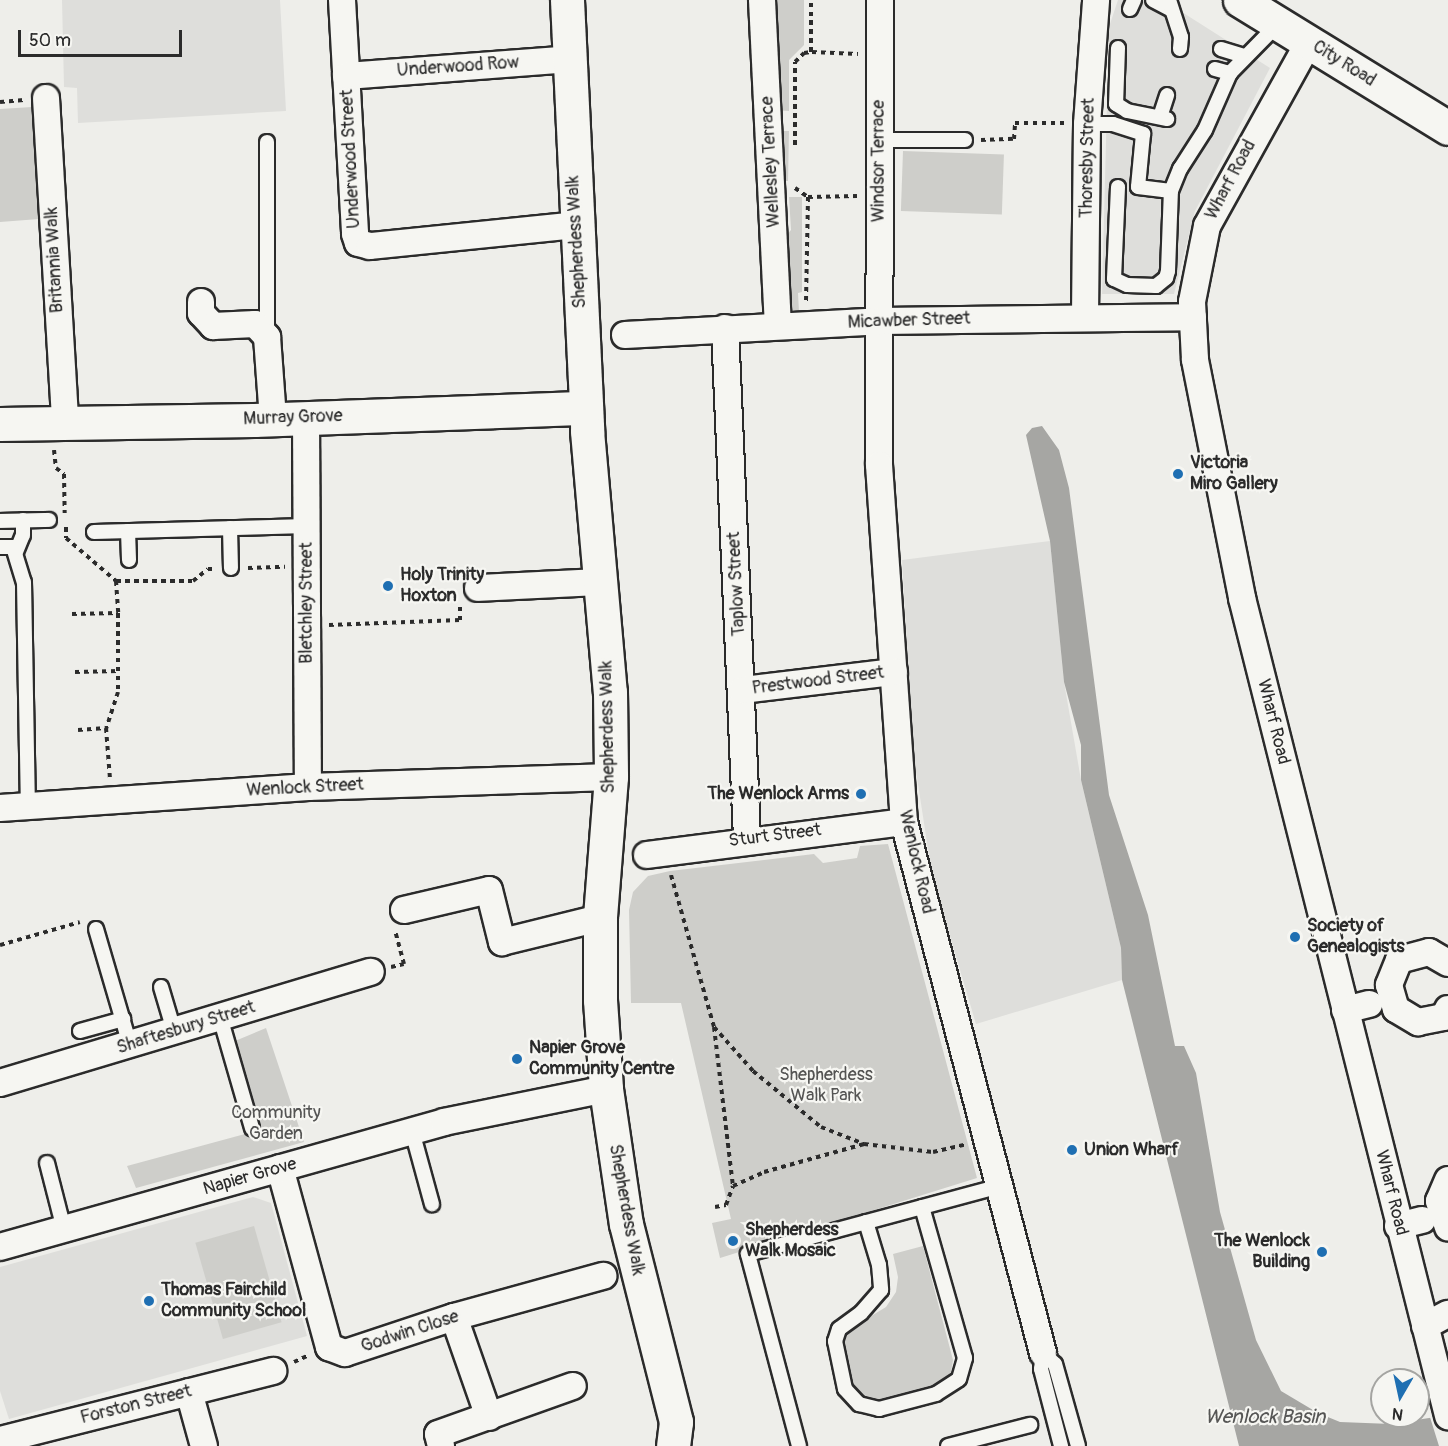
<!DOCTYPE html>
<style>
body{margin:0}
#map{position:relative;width:1448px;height:1446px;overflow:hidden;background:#eeeeea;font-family:Pangolin,sans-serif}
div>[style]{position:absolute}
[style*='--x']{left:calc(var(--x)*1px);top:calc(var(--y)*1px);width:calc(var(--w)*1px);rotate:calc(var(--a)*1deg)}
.built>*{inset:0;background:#dededb}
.green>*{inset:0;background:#cececa;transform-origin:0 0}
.water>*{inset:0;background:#a6a6a3}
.pier>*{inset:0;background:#eeeeea}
.path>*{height:4px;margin-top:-2px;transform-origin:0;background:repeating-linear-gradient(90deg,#2b2b2b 0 4.5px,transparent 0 9px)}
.roads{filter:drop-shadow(2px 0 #2b2b2b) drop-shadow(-2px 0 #2b2b2b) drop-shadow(0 2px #2b2b2b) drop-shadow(0 -2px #2b2b2b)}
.lane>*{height:14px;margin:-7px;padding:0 7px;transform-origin:7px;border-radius:7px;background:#f6f6f2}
.street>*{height:26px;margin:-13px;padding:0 13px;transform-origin:13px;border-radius:13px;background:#f6f6f2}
.secondary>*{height:33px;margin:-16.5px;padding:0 16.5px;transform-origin:16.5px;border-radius:16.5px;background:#f6f6f2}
.highway>*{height:33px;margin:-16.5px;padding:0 16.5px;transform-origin:16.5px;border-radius:16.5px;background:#f6f6f2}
.dots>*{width:16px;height:16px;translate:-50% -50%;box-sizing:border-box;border:3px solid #f6f6f2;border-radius:50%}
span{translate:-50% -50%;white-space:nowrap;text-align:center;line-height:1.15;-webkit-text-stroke:4.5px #f6f6f2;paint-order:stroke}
.street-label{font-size:18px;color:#2b2b2b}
.poi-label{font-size:18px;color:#2b2b2b;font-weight:700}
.left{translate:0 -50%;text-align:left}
.right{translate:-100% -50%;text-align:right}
.park-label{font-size:18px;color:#545453}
.water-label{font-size:20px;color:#565655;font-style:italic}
.north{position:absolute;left:1370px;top:1368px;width:60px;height:60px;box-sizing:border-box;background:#f6f6f2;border:2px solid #a5a5a2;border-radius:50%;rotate:189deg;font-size:16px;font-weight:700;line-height:24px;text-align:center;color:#2b2b2b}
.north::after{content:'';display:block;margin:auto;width:21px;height:27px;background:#1f6fb2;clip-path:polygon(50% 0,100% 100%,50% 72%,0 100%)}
.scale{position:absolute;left:18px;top:30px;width:164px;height:27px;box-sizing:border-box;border:3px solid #2b2b2b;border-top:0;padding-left:8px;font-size:18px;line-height:21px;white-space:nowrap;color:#2b2b2b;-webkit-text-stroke:4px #f6f6f2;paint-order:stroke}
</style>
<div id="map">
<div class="built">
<div style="clip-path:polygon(62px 0,280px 0,286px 111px,78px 123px,77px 88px,64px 87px)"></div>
<div style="clip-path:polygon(1118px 0,1163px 0,1270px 68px,1195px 211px,1174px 294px,1102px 294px,1109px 27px)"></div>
<div style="clip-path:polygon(1050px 541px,1064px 682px,1081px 780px,1121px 948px,1122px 980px,976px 1024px,932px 875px,914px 758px,902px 560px)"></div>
<div style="clip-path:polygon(253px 1197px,271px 1203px,307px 1336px,9px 1419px,0 1391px,0 1267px)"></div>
</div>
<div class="green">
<div style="clip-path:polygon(771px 0,804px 0,804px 45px,789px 60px,789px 111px,774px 110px)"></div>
<div style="clip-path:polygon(32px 107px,39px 219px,0 222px,0 109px)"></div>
<div style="clip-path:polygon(775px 131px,789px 131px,788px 181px,776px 181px)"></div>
<div style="left:903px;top:151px;width:101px;height:60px;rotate:2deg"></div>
<div style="clip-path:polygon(789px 197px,802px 197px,802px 292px,798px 293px,799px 312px,781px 313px,780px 243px,791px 230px)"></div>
<div style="clip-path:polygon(888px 844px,977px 1178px,720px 1258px,712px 1223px,731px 1219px,681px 1003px,631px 1003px,629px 910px,633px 892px,648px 876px,670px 871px,814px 854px,823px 863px,857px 858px,860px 846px)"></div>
<div style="clip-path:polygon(266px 1028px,304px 1142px,136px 1188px,127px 1166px,256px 1131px,235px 1041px)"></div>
<div style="left:254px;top:1226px;width:100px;height:61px;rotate:74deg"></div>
<div style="clip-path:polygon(923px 1246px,953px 1360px,951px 1372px,943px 1382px,926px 1389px,875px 1401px,863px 1397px,853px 1386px,842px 1342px,845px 1332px,886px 1307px,896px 1292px,898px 1277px,893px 1254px)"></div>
</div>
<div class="water">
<div style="clip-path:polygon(1042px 426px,1059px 450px,1069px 488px,1109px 795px,1148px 915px,1175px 1046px,1184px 1046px,1196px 1073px,1220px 1212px,1256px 1340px,1281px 1391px,1318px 1413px,1340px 1422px,1391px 1424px,1448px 1415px,1448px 1446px,1239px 1446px,1122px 980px,1121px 948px,1081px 780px,1081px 745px,1064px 682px,1050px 541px,1026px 435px,1032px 428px)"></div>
</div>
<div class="pier">
<div style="clip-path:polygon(1448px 1412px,1448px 1446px,1439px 1446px,1429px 1414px)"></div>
</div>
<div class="path">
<div style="--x:812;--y:52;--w:46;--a:2.5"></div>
<div style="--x:0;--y:102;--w:24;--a:-5"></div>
<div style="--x:981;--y:140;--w:33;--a:-2"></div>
<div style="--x:1014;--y:139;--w:16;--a:-86"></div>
<div style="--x:1015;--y:123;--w:50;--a:0"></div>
<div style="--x:795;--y:145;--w:83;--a:-90"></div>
<div style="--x:795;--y:62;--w:13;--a:-45"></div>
<div style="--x:804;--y:53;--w:7;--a:-8"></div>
<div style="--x:811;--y:52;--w:52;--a:-90"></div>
<div style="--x:795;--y:188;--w:16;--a:35"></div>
<div style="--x:808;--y:197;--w:106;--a:91.1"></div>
<div style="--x:808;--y:197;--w:49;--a:-1.2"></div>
<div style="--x:54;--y:450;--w:18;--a:84"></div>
<div style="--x:56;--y:468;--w:10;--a:37"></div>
<div style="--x:64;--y:474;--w:39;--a:89"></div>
<div style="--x:66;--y:527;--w:11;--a:90"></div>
<div style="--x:66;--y:538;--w:66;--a:40.7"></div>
<div style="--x:116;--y:581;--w:77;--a:0"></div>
<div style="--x:193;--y:581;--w:19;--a:-39"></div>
<div style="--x:208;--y:569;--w:8;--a:0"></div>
<div style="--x:248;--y:568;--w:37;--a:-2"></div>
<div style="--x:116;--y:581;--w:32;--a:86"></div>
<div style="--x:72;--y:614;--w:46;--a:-1.2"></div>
<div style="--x:118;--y:613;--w:79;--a:90"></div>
<div style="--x:118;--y:692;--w:38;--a:108"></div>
<div style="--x:106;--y:728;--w:51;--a:85.5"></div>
<div style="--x:329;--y:625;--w:131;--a:-2.2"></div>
<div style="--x:460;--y:620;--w:17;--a:-90"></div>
<div style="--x:75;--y:672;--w:44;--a:-1.3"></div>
<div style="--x:78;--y:730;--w:28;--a:-4"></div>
<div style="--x:671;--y:875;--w:158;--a:74.2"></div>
<div style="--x:714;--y:1027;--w:59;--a:48.4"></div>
<div style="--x:753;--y:1071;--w:88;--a:39.5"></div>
<div style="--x:821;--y:1127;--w:46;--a:21.6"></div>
<div style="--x:864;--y:1144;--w:69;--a:6.6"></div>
<div style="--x:933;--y:1152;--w:35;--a:-13"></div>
<div style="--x:0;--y:945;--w:83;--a:-16"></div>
<div style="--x:391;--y:967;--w:13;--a:-13"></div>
<div style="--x:404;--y:964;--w:35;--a:-105"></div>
<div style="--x:714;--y:1027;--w:160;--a:83.2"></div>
<div style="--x:715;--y:1207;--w:11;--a:-10"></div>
<div style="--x:726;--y:1205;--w:20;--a:-70"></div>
<div style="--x:733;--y:1186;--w:34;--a:-24"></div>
<div style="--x:764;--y:1172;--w:104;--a:-15.6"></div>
<div style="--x:294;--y:1362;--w:17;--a:-25"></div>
</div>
<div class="roads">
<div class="lane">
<div style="--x:1153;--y:0;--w:21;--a:28"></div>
<div style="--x:1169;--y:0;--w:39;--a:72"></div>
<div style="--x:1181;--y:37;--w:12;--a:95"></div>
<div style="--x:1130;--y:9;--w:10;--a:-66"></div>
<div style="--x:1118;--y:48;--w:56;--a:92"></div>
<div style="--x:1116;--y:104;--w:13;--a:32"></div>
<div style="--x:1127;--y:111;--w:41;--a:11.3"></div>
<div style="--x:1221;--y:49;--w:24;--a:17"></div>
<div style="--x:1215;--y:69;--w:16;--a:15"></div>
<div style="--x:1160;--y:117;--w:23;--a:-72"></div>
<div style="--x:1087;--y:124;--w:26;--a:0"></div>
<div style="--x:1113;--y:124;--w:32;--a:18"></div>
<div style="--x:1143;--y:134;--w:53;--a:95.4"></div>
<div style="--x:1138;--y:187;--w:33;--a:7"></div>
<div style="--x:879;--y:140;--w:86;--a:0"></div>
<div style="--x:1118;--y:187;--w:92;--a:92.5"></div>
<div style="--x:1114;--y:279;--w:14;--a:25"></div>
<div style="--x:1127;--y:285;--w:29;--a:2"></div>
<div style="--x:1156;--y:286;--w:13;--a:-39"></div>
<div style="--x:1166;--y:278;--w:7;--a:-74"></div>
<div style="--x:1168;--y:271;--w:80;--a:-87.9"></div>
<div style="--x:1171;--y:191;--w:24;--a:-68"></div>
<div style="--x:1180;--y:169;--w:46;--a:-57.3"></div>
<div style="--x:1205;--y:130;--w:62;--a:-66.3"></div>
<div style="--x:1230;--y:73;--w:70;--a:-45.6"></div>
<div style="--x:267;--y:334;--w:192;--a:-90"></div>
<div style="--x:0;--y:521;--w:49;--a:-1.2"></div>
<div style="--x:230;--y:528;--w:40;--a:88.6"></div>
<div style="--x:128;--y:531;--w:29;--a:88"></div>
<div style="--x:94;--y:532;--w:213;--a:-1.6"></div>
<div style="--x:0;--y:547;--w:13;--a:0"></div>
<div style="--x:13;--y:547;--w:37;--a:73"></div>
<div style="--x:24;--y:582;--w:224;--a:89"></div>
<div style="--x:16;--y:552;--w:18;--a:-68"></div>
<div style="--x:23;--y:535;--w:15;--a:-90"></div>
<div style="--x:96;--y:929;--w:121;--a:73.7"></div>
<div style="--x:161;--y:987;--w:46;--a:73.5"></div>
<div style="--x:220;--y:1017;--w:116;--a:73.9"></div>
<div style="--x:80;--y:1031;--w:45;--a:-15.6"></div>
<div style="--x:412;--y:1131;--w:76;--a:74.7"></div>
<div style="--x:47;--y:1163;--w:68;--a:75.6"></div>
<div style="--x:866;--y:1222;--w:45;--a:73.2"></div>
<div style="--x:879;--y:1265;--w:25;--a:85"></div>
<div style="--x:881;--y:1290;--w:30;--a:131"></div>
<div style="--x:861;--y:1313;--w:27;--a:144"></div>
<div style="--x:839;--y:1329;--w:13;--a:108"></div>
<div style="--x:835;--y:1341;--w:49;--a:78.2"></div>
<div style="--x:845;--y:1389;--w:21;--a:47"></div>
<div style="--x:859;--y:1404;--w:21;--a:14"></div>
<div style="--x:879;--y:1409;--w:59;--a:-14.7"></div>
<div style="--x:936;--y:1394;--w:27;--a:-33"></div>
<div style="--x:959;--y:1379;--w:22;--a:-74"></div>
<div style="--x:965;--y:1358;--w:157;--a:-105.9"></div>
<div style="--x:1043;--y:1353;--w:16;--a:43"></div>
<div style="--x:1055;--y:1364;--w:85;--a:74.3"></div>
<div style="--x:1043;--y:1353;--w:16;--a:97"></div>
<div style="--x:1041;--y:1369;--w:80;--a:75.4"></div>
<div style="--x:799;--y:1446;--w:199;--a:-104.9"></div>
<div style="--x:748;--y:1254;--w:261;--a:-15.1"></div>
<div style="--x:948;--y:1446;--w:85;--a:-14.4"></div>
</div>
<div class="street">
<div style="--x:342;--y:0;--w:234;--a:86.8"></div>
<div style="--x:355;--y:234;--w:9;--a:72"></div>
<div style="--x:358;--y:243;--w:12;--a:14"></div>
<div style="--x:370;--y:246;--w:206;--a:-5.8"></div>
<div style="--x:762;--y:0;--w:325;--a:87.2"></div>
<div style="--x:880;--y:0;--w:465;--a:90.1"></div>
<div style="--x:879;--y:465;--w:358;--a:86"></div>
<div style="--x:904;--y:822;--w:549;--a:75.33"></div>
<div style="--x:1309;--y:42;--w:210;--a:119"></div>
<div style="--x:1207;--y:226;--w:77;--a:101.2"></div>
<div style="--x:1192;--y:302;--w:58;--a:87"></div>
<div style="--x:1195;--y:360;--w:243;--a:78.8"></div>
<div style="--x:1242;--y:598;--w:844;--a:75.86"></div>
<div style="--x:346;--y:76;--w:225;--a:-4.3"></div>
<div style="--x:46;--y:98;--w:324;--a:86.6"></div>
<div style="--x:201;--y:302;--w:11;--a:90"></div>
<div style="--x:201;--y:313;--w:18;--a:47"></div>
<div style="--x:213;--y:326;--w:42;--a:-2.7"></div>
<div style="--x:255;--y:324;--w:18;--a:47"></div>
<div style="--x:267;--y:337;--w:82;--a:85.8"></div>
<div style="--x:1085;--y:316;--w:192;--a:-89.4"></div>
<div style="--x:1087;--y:124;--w:124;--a:-85.8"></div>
<div style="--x:725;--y:328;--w:511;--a:87.53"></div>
<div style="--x:625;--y:335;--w:255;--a:-3.1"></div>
<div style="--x:880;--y:321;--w:313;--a:-0.7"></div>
<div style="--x:306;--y:418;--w:369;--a:89.7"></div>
<div style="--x:478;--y:588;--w:123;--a:-2.8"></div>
<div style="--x:742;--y:690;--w:153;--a:-6.8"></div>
<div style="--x:0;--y:808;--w:309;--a:-3.9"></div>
<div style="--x:308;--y:787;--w:303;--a:-1.9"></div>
<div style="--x:647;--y:855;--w:259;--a:-7.3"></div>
<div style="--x:404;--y:910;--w:87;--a:-13.2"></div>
<div style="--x:489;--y:890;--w:54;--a:76"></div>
<div style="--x:502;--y:942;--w:101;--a:-13.8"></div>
<div style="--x:1448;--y:963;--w:22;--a:-150"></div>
<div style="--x:1429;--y:952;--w:31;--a:165"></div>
<div style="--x:1399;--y:960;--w:27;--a:112"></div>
<div style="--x:1389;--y:985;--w:25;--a:74"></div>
<div style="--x:1396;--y:1009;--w:26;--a:31"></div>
<div style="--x:1418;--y:1022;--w:26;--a:-11"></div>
<div style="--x:1444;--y:1017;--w:9;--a:-63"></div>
<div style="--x:1345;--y:1010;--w:25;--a:-14"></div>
<div style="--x:0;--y:1083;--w:387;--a:-16.7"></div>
<div style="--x:280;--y:1168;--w:186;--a:74.7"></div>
<div style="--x:329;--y:1347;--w:17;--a:21"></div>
<div style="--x:345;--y:1353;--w:115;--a:-18.3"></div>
<div style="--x:454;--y:1317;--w:155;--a:-15.4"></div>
<div style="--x:1448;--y:1180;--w:23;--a:113"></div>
<div style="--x:1439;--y:1201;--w:28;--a:71"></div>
<div style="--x:1398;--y:1226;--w:25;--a:-14"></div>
<div style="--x:0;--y:1247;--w:461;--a:-15.7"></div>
<div style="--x:444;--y:1122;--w:165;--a:-11.5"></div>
<div style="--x:454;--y:1317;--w:106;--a:70.7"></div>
<div style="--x:1425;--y:1326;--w:26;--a:-28"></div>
<div style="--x:189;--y:1392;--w:56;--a:74.5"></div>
<div style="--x:0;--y:1440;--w:282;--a:-14.2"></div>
<div style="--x:441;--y:1446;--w:12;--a:-104"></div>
<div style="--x:438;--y:1434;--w:143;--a:-19.6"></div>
</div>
<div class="secondary">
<div style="--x:567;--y:0;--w:431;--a:87.3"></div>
<div style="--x:587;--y:431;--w:262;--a:85"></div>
<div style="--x:610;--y:692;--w:85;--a:89.3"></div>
<div style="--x:611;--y:777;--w:141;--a:94.5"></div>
<div style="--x:600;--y:918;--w:82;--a:90"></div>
<div style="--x:600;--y:1000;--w:89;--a:86.1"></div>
<div style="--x:606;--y:1089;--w:136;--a:81.6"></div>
<div style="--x:626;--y:1224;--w:204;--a:75.8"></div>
<div style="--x:676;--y:1422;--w:24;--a:97"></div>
<div style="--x:0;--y:424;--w:254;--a:-0.9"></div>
<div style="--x:254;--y:420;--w:332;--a:-2.1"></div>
</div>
<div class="highway">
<div style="--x:1240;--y:0;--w:244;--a:31.6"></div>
</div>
</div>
<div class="dots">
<div style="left:1178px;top:474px;background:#1f6fb2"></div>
<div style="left:388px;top:586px;background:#1f6fb2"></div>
<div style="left:861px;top:794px;background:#1f6fb2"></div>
<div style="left:1295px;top:937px;background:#1f6fb2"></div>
<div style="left:517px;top:1059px;background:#1f6fb2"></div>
<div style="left:1072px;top:1150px;background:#1f6fb2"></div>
<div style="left:733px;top:1241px;background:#1f6fb2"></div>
<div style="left:1322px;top:1252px;background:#1f6fb2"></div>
<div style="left:149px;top:1301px;background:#1f6fb2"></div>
</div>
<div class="street-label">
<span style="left:1344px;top:64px;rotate:32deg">City Road</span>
<span style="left:458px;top:67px;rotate:-4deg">Underwood Row</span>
<span style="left:1088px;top:158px;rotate:-89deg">Thoresby Street</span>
<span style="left:351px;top:159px;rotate:-93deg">Underwood Street</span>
<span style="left:879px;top:161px;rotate:-90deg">Windsor Terrace</span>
<span style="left:771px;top:162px;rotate:-93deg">Wellesley Terrace</span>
<span style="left:1231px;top:180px;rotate:-62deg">Wharf Road</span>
<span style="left:577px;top:242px;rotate:-93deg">Shepherdess Walk</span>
<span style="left:55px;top:260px;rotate:-93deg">Britannia Walk</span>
<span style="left:909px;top:321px;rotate:-2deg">Micawber Street</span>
<span style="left:293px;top:418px;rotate:-2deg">Murray Grove</span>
<span style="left:737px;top:584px;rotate:-93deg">Taplow Street</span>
<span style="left:307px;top:603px;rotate:-90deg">Bletchley Street</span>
<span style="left:818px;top:681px;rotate:-7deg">Prestwood Street</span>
<span style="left:1273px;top:722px;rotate:76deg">Wharf Road</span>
<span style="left:608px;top:727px;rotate:-91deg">Shepherdess Walk</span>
<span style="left:305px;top:788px;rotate:-3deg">Wenlock Street</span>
<span style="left:775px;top:836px;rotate:-7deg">Sturt Street</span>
<span style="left:916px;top:862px;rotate:77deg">Wenlock Road</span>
<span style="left:186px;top:1028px;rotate:-17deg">Shaftesbury Street</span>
<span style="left:250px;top:1177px;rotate:-16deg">Napier Grove</span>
<span style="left:1391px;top:1193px;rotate:76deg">Wharf Road</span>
<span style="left:626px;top:1210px;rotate:80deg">Shepherdess Walk</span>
<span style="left:410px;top:1332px;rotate:-18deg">Godwin Close</span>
<span style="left:136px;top:1405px;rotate:-14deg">Forston Street</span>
</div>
<div class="poi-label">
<span class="left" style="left:1190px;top:474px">Victoria<br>Miro Gallery</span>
<span class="left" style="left:400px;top:586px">Holy Trinity<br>Hoxton</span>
<span class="right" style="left:849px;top:794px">The Wenlock Arms</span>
<span class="left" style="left:1307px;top:937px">Society of<br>Genealogists</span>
<span class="left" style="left:529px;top:1059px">Napier Grove<br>Community Centre</span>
<span class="left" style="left:1084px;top:1150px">Union Wharf</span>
<span class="left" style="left:745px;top:1241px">Shepherdess<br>Walk Mosaic</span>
<span class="right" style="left:1310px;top:1252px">The Wenlock<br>Building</span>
<span class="left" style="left:161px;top:1301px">Thomas Fairchild<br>Community School</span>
</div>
<div class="park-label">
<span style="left:826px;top:1086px">Shepherdess<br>Walk Park</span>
<span style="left:276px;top:1124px">Community<br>Garden</span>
</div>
<div class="water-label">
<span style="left:1265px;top:1416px">Wenlock Basin</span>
</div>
<div class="north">N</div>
<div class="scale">50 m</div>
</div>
